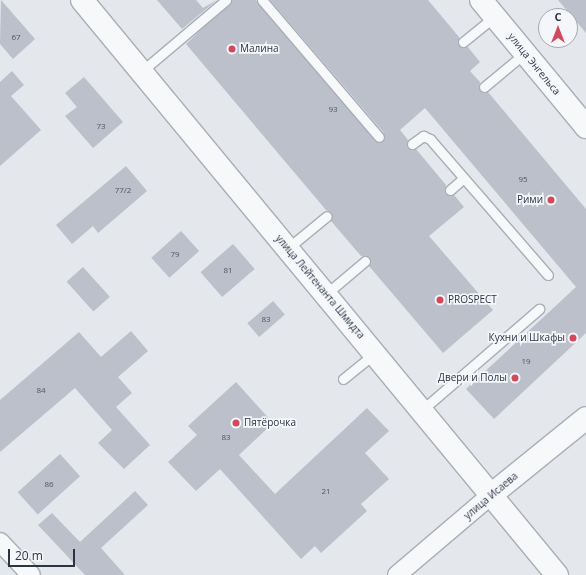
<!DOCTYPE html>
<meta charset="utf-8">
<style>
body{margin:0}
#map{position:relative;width:586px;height:575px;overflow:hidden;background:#e4e7ec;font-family:"Open Sans",sans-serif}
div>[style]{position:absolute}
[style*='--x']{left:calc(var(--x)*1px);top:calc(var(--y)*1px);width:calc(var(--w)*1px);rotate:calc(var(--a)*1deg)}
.building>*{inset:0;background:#bbc0ca;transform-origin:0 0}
.roads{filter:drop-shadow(1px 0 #a9aeb7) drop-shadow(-1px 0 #a9aeb7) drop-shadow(0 1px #a9aeb7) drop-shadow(0 -1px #a9aeb7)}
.service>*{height:9px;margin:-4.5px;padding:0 4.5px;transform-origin:4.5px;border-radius:4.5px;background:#f7f8fa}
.minor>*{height:18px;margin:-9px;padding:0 9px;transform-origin:9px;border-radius:9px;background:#f7f8fa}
.tertiary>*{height:22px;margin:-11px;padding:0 11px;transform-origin:11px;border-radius:11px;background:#f7f8fa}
.dots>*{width:11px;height:11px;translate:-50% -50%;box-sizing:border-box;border:2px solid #f4f6f9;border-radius:50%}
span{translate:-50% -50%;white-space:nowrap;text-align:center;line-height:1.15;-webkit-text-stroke:3.5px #f4f6f9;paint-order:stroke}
.number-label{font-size:8px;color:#4f5766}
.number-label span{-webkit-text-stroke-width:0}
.poi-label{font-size:10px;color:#2b3445}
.left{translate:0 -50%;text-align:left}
.right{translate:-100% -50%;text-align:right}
.street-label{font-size:10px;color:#2b3445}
.north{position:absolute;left:538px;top:8px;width:40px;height:40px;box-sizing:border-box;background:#f4f6f9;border:1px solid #a4a8b1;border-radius:50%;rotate:0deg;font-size:11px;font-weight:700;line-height:16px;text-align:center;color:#2b3445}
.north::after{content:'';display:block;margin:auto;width:14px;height:18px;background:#d1495b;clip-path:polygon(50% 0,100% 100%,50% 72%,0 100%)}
.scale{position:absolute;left:8px;top:549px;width:67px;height:18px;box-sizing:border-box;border:2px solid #2b3445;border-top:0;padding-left:5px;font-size:12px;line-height:14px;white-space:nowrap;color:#2b3445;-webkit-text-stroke:3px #f4f6f9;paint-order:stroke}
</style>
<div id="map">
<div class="building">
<div style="clip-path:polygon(1px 0,35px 39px,13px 59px,0 44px)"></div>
<div style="clip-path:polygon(157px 0,196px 0,203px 8px,217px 0,182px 29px)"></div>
<div style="clip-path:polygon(232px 0,256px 0,380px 143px,384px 139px,384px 133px,270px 0,428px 0,459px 37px,459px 46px,467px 46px,480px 62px,470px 71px,480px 82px,479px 90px,488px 92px,586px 209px,586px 333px,494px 419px,466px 389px,576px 287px,425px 108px,400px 130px,408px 140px,407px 148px,416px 149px,446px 185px,445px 194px,454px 195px,464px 207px,429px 236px,493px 310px,443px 353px,369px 266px,370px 257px,361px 256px,331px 221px,332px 213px,326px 210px,186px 44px)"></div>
<div style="clip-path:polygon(558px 0,586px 0,586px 33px)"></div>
<div style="clip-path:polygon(12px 71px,24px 85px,11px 96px,41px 130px,0 166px,0 82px)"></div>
<div style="clip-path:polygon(84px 77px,123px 122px,93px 148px,65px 116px,77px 107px,65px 93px)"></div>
<div style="clip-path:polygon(126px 166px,147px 191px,98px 233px,93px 226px,72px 244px,56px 225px)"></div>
<div style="left:181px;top:231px;width:27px;height:40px;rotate:48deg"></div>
<div style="left:233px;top:244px;width:33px;height:43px;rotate:49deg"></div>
<div style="left:83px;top:267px;width:40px;height:22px;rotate:48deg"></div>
<div style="left:273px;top:301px;width:18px;height:34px;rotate:49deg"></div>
<div style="clip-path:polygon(131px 331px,148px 351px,118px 377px,132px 393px,116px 407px,150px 445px,124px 469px,98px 443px,112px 430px,75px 388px,0 452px,0 400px,79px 332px,101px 357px)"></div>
<div style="clip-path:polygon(236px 382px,273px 423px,239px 455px,275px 494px,367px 408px,389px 431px,365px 453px,389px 479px,361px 504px,367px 511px,321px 553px,315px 546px,301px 559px,220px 469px,196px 491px,168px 462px,197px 435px,188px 426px)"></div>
<div style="left:60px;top:454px;width:30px;height:57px;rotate:48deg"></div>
<div style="clip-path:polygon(135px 491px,148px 505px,101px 548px,125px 575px,85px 575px,38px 525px,52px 513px,80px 542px)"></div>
</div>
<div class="roads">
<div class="service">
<div style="--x:262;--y:0;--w:180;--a:49.5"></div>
<div style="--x:463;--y:42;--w:41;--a:-39.1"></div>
<div style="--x:142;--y:71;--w:110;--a:-40.2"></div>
<div style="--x:484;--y:87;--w:53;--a:-39.7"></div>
<div style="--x:412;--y:144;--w:14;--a:-36"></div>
<div style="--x:423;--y:136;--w:8;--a:23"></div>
<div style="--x:430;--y:139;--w:180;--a:49.1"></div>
<div style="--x:450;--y:190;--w:18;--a:-41"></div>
<div style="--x:288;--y:248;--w:50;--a:-39.4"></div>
<div style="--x:326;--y:294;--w:51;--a:-40.2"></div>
<div style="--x:343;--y:379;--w:41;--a:-39.1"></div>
<div style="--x:422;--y:410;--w:155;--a:-40.8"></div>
</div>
<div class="minor">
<div style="--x:0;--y:542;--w:45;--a:46.8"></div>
<div style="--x:397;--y:575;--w:123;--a:-40.4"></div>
</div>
<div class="tertiary">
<div style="--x:82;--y:0;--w:746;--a:50.44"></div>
<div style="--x:481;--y:0;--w:165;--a:50.4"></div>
<div style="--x:491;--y:495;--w:122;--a:-39"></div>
</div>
</div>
<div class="dots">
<div style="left:232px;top:49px;background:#d1495b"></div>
<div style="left:551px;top:200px;background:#d1495b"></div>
<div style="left:440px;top:300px;background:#d1495b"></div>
<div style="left:573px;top:338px;background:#d1495b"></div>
<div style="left:515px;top:378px;background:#d1495b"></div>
<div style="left:236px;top:423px;background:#d1495b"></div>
</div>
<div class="number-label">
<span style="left:16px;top:37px">67</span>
<span style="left:333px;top:109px">93</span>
<span style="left:101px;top:126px">73</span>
<span style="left:523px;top:179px">95</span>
<span style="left:123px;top:190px">77/2</span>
<span style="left:175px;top:254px">79</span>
<span style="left:228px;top:270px">81</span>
<span style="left:266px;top:319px">83</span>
<span style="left:526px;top:361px">19</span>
<span style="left:41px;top:390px">84</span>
<span style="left:226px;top:437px">83</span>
<span style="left:49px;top:484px">86</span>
<span style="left:326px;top:491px">21</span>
</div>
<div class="poi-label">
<span class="left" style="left:240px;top:49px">Малина</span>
<span class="right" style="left:543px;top:200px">Рими</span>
<span class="left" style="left:448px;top:300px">PROSPECT</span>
<span class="right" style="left:565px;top:338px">Кухни и Шкафы</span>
<span class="right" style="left:507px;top:378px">Двери и Полы</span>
<span class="left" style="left:244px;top:423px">Пятёрочка</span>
</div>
<div class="street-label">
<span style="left:534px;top:64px;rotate:51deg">улица Энгельса</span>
<span style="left:320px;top:287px;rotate:50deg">улица Лейтенанта Шмидта</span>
<span style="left:491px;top:496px;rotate:-40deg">улица Исаева</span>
</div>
<div class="north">С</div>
<div class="scale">20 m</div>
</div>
